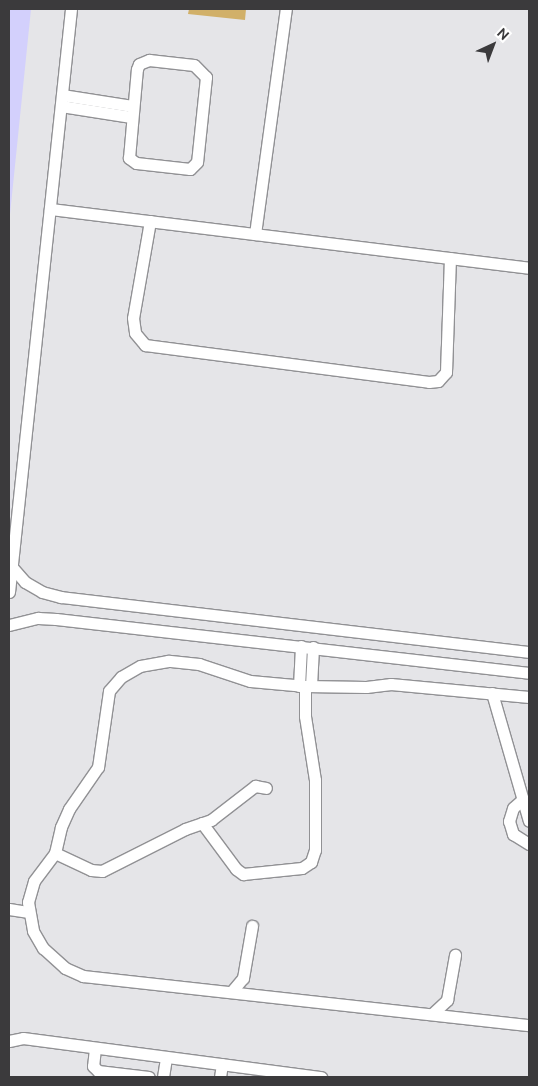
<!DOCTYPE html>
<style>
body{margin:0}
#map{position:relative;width:538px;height:1086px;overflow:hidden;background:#e5e5e8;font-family:Ubuntu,sans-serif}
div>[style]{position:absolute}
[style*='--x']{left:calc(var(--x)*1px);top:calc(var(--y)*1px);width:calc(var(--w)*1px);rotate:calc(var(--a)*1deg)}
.green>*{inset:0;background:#d3d0fc}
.building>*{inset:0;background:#d1b069}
.roads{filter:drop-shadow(1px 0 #919194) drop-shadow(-1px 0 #919194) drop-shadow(0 1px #919194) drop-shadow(0 -1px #919194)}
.minor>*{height:11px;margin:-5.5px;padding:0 5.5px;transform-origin:5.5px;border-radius:5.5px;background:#fff}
span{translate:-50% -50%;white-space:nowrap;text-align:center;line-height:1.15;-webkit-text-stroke:4.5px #fff;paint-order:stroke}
.frame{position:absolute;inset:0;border:10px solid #3b3a3c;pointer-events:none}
.north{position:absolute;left:468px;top:20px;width:50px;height:50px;-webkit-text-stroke:4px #fff;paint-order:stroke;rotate:43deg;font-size:14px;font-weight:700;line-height:20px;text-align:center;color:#3b3a3c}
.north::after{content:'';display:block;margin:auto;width:18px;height:22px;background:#3b3a3c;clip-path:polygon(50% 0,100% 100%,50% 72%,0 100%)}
</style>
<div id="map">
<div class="green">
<div style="clip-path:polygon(9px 9px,31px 9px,9px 224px)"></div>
</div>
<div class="building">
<div style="clip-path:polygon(189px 9px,246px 9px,245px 20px,188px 14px)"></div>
</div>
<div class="roads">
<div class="minor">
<div style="--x:149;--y:60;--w:45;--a:6.3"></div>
<div style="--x:194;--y:65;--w:17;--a:45"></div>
<div style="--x:206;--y:77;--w:85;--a:96"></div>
<div style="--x:197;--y:162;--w:10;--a:135"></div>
<div style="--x:190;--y:169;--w:54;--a:-173.7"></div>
<div style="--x:136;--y:163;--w:9;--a:-144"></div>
<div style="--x:129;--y:158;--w:89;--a:-84.9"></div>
<div style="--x:137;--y:69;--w:5;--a:-68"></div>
<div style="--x:139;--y:64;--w:11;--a:-22"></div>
<div style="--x:62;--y:95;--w:71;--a:8.9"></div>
<div style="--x:61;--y:106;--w:71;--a:8.9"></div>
<div style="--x:50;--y:209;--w:483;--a:7"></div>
<div style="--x:150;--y:221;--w:98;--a:99.9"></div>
<div style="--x:133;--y:318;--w:15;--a:82"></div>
<div style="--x:135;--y:333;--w:16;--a:50"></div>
<div style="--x:145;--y:345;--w:286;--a:7.4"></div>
<div style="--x:429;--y:382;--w:9;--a:-6"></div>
<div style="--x:438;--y:381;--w:12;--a:-48"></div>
<div style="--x:446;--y:372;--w:114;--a:-88"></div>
<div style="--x:255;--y:234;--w:227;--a:-82.2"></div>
<div style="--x:12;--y:567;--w:20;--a:49"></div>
<div style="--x:25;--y:582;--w:20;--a:30"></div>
<div style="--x:42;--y:592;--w:20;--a:15"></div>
<div style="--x:61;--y:597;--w:471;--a:6.7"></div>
<div style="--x:9;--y:592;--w:586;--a:-83.93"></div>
<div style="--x:9;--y:625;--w:30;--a:-14"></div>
<div style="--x:38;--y:618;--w:18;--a:3"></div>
<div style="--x:56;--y:619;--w:476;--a:6.5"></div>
<div style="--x:299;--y:686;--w:40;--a:-87.1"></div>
<div style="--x:311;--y:686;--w:39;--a:-87"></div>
<div style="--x:492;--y:693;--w:133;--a:73.9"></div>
<div style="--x:529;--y:697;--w:139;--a:-174.6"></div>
<div style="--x:391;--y:684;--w:25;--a:173"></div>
<div style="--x:366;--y:687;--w:61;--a:-179.1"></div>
<div style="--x:305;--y:686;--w:55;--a:-174.8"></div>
<div style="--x:250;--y:681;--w:54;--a:-161.6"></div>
<div style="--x:199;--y:664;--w:31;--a:-174"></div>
<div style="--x:168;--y:661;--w:28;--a:170"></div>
<div style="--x:140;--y:666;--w:22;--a:150"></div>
<div style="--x:121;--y:677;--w:18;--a:131"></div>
<div style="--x:109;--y:691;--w:77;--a:98.2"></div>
<div style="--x:98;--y:767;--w:51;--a:124.6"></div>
<div style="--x:69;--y:809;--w:20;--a:114"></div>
<div style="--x:61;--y:827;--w:27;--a:103"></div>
<div style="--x:55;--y:853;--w:35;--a:127"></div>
<div style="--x:34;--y:881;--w:22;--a:106"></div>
<div style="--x:28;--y:902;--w:29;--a:80"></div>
<div style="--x:33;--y:931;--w:20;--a:60"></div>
<div style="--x:43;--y:948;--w:30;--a:42"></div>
<div style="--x:65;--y:968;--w:20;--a:24"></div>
<div style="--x:83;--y:976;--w:449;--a:6.3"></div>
<div style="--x:523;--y:799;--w:13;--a:138"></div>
<div style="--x:513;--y:808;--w:14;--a:107"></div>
<div style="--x:509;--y:821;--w:14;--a:73"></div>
<div style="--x:513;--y:834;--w:19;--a:32"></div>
<div style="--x:202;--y:823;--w:57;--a:53.5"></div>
<div style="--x:236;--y:869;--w:9;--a:36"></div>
<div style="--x:243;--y:874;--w:59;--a:-5.8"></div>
<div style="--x:302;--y:868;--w:11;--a:-34"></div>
<div style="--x:311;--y:862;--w:13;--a:-72"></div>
<div style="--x:315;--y:850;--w:70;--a:-90"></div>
<div style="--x:315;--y:780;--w:65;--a:-98.9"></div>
<div style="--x:305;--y:716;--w:30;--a:-90"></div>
<div style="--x:55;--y:853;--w:40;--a:25"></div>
<div style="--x:91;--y:870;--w:11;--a:5"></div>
<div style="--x:102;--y:871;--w:93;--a:-26.8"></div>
<div style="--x:185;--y:829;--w:28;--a:-19"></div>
<div style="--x:211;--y:820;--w:56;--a:-37.7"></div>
<div style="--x:255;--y:786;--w:11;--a:10"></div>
<div style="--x:9;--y:909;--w:20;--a:9"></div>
<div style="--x:232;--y:991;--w:17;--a:-50"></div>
<div style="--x:243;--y:978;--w:53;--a:-80.2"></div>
<div style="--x:432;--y:1014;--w:21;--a:-43"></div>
<div style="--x:447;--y:1000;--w:46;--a:-79.9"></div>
<div style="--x:9;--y:1041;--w:14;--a:-12"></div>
<div style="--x:23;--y:1038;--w:301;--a:7.5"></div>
<div style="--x:95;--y:1048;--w:18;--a:96"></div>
<div style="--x:93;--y:1066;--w:7;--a:45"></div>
<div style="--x:98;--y:1071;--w:51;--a:6.7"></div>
<div style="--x:163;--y:1077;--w:20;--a:-81"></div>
<div style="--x:220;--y:1077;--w:13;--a:-81"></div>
</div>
</div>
<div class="frame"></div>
<div class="north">N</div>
</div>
